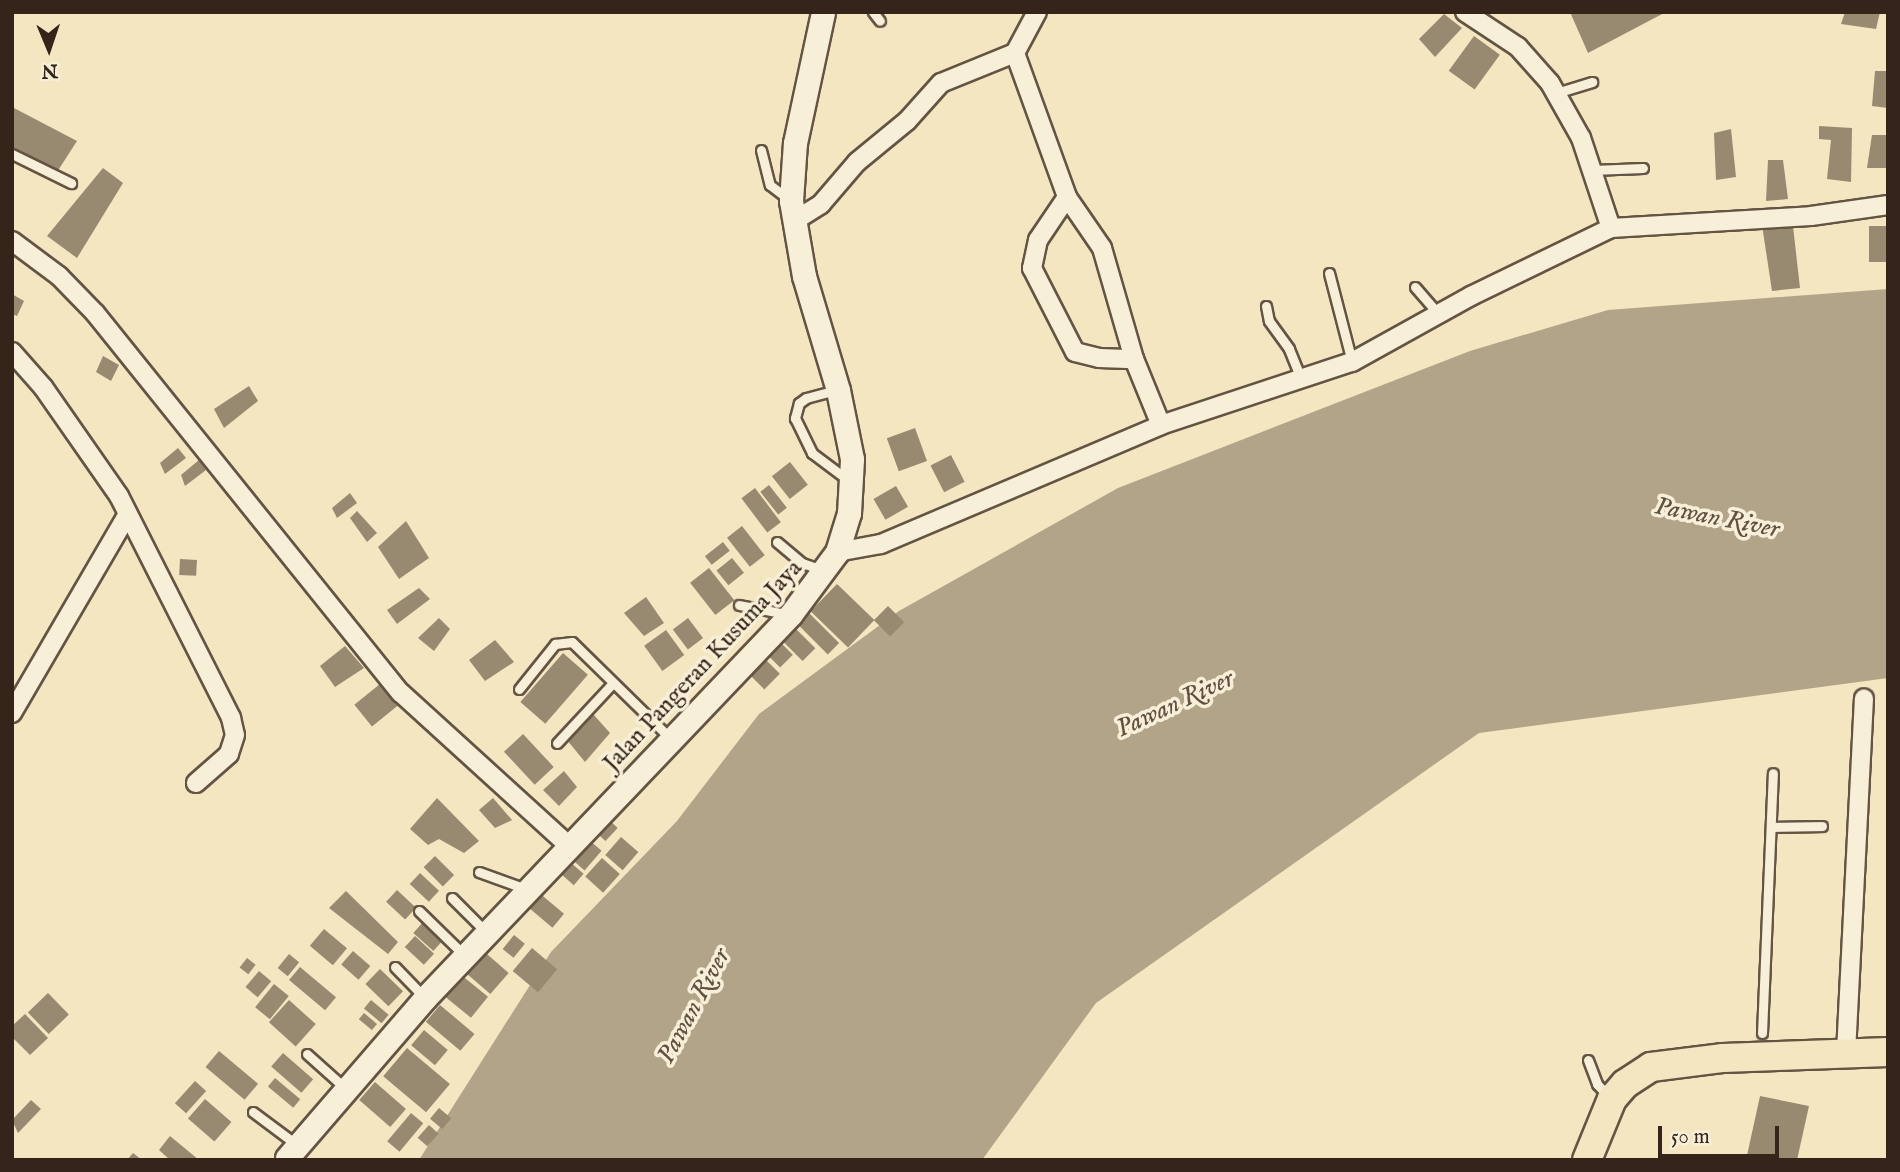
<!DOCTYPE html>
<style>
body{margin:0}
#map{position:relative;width:1900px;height:1172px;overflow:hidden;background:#f3e6c1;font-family:"IM FELL English",serif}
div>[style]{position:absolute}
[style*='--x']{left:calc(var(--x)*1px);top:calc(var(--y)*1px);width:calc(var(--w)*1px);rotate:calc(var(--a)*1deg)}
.water>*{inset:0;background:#b2a488}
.building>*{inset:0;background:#988971;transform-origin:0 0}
.roads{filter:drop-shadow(2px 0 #645444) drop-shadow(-2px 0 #645444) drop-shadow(0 2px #645444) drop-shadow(0 -2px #645444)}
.service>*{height:9px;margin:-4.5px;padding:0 4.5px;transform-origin:4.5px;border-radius:4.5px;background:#f7efd7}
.minor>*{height:18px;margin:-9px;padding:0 9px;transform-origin:9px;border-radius:9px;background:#f7efd7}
.tertiary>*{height:23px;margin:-11.5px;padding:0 11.5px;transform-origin:11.5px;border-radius:11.5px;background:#f7efd7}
.primary>*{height:28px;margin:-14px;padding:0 14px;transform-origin:14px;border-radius:14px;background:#f3e6c1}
span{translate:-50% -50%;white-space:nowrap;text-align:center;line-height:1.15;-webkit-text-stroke:7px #f7efd7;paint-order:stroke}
.street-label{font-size:24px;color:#35241a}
.water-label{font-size:26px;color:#615140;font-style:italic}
.frame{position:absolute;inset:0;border:14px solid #35241a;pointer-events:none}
.north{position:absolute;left:14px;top:14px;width:70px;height:70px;-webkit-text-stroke:5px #f7efd7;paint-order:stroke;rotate:178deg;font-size:19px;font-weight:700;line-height:28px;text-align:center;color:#35241a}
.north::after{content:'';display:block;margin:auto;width:24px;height:32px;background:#35241a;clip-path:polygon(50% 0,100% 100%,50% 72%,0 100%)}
.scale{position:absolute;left:1658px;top:1126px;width:121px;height:32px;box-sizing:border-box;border:4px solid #35241a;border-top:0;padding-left:9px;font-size:21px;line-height:24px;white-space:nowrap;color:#35241a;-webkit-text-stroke:5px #f7efd7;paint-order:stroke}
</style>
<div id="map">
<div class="water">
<div style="clip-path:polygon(1888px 289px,1888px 678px,1479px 733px,1096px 1003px,982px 1160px,419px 1160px,551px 952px,677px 821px,759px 714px,899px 611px,1118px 488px,1470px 351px,1608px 310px)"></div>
</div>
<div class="building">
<div style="clip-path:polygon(1570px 12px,1666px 12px,1588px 53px)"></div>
<div style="clip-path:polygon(1845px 12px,1880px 12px,1876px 29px,1841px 24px)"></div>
<div style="clip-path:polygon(1444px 14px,1462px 28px,1435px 57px,1419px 39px)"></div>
<div style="left:1474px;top:36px;width:32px;height:43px;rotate:36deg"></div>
<div style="clip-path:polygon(1875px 71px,1888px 71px,1888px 108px,1872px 106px)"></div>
<div style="clip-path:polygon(12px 107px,77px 141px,57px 172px,12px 147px)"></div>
<div style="clip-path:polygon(1819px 126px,1852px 128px,1851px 182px,1827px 179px,1831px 140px,1819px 139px)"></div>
<div style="clip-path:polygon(1731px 129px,1736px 177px,1716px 180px,1714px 133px)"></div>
<div style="clip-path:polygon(1872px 135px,1888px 135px,1888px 168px,1867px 168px)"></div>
<div style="clip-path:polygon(1768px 160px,1783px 160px,1788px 199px,1766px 201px)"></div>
<div style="clip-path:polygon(103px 168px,123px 183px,77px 258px,47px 236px)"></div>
<div style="clip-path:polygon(1762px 225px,1793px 226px,1800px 288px,1772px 291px)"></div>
<div style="left:1888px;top:226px;width:36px;height:19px;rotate:90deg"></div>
<div style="clip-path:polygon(12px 294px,24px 301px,17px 316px,12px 314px)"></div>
<div style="clip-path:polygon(103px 356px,119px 365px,111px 381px,96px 372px)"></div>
<div style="clip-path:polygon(249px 386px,258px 401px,224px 428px,214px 409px)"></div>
<div style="left:915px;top:428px;width:35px;height:30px;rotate:70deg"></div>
<div style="clip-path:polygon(178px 448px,186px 458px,165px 474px,160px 463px)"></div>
<div style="left:951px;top:455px;width:30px;height:23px;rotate:63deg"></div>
<div style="clip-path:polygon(199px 460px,206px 470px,185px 486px,181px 475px)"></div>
<div style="left:790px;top:462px;width:29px;height:23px;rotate:52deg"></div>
<div style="left:769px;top:485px;width:29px;height:11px;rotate:52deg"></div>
<div style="left:896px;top:486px;width:24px;height:26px;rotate:60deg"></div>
<div style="left:755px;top:488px;width:43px;height:17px;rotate:53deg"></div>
<div style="clip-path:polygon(350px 493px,357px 503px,337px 518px,332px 508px)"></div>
<div style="clip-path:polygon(357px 511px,377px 533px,367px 542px,350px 518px)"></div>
<div style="clip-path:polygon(406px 521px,429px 558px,399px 579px,378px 547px)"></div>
<div style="left:742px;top:526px;width:37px;height:19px;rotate:52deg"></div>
<div style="left:723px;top:542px;width:11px;height:23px;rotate:52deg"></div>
<div style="left:732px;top:558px;width:19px;height:20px;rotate:51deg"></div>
<div style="left:180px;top:559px;width:17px;height:16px;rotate:3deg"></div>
<div style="left:709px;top:568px;width:41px;height:24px;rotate:52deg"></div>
<div style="left:837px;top:584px;width:52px;height:38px;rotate:44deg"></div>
<div style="clip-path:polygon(419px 588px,430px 599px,397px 624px,387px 610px)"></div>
<div style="clip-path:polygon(646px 597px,664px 623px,644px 636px,624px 613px)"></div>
<div style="left:888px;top:606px;width:23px;height:20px;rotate:45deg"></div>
<div style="left:808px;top:612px;width:44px;height:16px;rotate:45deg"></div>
<div style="clip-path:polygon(439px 618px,450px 629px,434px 651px,418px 638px)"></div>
<div style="left:688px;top:618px;width:25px;height:19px;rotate:53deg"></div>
<div style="left:792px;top:625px;width:33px;height:18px;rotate:45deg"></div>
<div style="left:666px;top:630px;width:31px;height:27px;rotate:54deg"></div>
<div style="clip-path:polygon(495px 640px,514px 662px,485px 681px,469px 660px)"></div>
<div style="left:778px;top:640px;width:21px;height:18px;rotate:45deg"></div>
<div style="clip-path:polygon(345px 646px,364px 668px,335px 687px,320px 666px)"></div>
<div style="left:563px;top:653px;width:33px;height:65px;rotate:41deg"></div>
<div style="left:765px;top:659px;width:21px;height:22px;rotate:45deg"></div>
<div style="left:380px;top:684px;width:28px;height:33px;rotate:51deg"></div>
<div style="clip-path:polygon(593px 714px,610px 733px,585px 762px,567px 740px)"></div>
<div style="left:523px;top:734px;width:45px;height:26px;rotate:47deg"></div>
<div style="clip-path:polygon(564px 771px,577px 787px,559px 806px,543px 790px)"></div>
<div style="clip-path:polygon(437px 798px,479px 841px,464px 853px,439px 839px,428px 845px,410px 829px)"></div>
<div style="clip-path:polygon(493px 798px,512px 820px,495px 828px,479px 810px)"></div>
<div style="left:606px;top:817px;width:16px;height:18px;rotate:43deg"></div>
<div style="left:621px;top:837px;width:23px;height:24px;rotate:41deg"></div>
<div style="left:588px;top:839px;width:18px;height:26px;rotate:41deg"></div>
<div style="left:435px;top:856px;width:27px;height:16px;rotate:45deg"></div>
<div style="left:602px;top:858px;width:24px;height:25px;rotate:42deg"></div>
<div style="left:570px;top:862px;width:18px;height:15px;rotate:41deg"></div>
<div style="left:420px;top:873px;width:26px;height:15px;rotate:43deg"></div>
<div style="left:397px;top:890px;width:26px;height:16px;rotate:43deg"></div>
<div style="clip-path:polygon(346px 891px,398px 942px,388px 954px,329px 908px)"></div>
<div style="left:538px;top:892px;width:34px;height:18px;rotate:40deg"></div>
<div style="left:424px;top:921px;width:27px;height:16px;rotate:42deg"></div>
<div style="left:324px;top:929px;width:30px;height:22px;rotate:40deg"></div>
<div style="left:514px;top:935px;width:14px;height:18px;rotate:39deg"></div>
<div style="left:415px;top:936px;width:26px;height:15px;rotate:43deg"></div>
<div style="left:480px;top:948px;width:38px;height:28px;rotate:41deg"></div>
<div style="left:532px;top:948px;width:33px;height:30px;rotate:40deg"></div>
<div style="left:353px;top:951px;width:23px;height:18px;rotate:41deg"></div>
<div style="left:289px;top:954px;width:13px;height:18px;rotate:39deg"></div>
<div style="left:247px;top:958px;width:11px;height:12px;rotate:38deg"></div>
<div style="left:300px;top:967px;width:47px;height:17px;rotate:40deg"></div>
<div style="left:380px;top:969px;width:32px;height:21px;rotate:44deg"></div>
<div style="left:259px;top:971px;width:16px;height:21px;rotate:40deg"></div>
<div style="left:460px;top:974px;width:36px;height:27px;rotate:39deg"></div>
<div style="left:274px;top:984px;width:19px;height:30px;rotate:39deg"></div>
<div style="left:48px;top:993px;width:30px;height:28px;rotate:46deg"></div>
<div style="left:289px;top:1000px;width:36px;height:30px;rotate:42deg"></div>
<div style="left:371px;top:1000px;width:23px;height:11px;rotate:40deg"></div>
<div style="left:440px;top:1005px;width:45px;height:22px;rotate:40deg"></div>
<div style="left:364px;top:1013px;width:17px;height:8px;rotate:40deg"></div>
<div style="clip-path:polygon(25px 1014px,48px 1038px,30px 1055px,12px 1037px,12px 1026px)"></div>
<div style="left:424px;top:1030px;width:31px;height:20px;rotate:40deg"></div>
<div style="left:407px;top:1048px;width:56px;height:37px;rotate:40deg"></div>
<div style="left:219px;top:1051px;width:51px;height:21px;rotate:40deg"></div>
<div style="left:283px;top:1053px;width:40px;height:18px;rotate:41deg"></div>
<div style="left:275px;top:1078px;width:33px;height:11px;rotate:40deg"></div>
<div style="left:195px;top:1081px;width:15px;height:30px;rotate:42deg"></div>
<div style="left:375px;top:1082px;width:41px;height:24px;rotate:41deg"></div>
<div style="clip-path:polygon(1760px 1096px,1809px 1106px,1797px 1160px,1746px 1160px)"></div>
<div style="left:205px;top:1099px;width:35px;height:26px;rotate:41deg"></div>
<div style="clip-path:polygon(31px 1100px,41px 1109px,18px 1133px,12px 1120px)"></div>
<div style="left:439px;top:1108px;width:16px;height:14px;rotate:40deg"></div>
<div style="left:411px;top:1113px;width:16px;height:37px;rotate:40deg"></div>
<div style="left:429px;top:1125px;width:13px;height:17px;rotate:42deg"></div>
<div style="clip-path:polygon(170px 1136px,199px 1160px,170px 1160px,159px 1150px)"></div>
<div style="clip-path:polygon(133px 1153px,142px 1160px,127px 1160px)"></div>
</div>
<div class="roads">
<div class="service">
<div style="--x:873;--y:12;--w:11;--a:52"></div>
<div style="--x:1556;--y:93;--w:38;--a:-17"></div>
<div style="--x:761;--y:150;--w:36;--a:76"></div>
<div style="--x:770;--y:185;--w:25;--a:37"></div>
<div style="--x:12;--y:154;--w:66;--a:26.2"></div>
<div style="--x:1592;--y:170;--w:51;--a:-2.2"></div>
<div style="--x:1329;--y:273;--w:92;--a:75.5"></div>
<div style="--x:1415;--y:287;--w:35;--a:49"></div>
<div style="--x:1266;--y:306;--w:15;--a:79"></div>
<div style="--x:1269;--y:321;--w:34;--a:54"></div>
<div style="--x:1289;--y:349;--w:31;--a:68"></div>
<div style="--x:836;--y:390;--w:31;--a:165"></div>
<div style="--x:806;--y:398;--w:9;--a:144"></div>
<div style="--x:799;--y:403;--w:16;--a:105"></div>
<div style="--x:795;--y:418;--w:39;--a:64"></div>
<div style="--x:812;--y:453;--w:45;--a:36.9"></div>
<div style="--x:777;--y:542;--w:33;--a:40"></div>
<div style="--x:802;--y:563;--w:21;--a:19"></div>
<div style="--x:739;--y:605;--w:48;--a:10.8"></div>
<div style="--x:519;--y:689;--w:58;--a:-51.3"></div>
<div style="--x:555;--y:644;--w:17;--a:-7"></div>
<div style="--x:572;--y:642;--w:137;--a:44.4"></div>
<div style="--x:557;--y:743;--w:82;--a:-47"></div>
<div style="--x:1772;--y:827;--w:50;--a:-1.1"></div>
<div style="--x:479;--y:872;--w:50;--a:19.9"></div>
<div style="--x:452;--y:898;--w:48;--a:45"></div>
<div style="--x:419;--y:911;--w:63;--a:44.4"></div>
<div style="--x:395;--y:967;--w:42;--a:46"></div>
<div style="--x:1762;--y:1033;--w:260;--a:-87.6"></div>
<div style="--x:307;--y:1054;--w:51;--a:41.8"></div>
<div style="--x:1588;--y:1060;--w:26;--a:69"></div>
<div style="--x:1597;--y:1084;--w:19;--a:47"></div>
<div style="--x:253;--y:1112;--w:54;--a:36.7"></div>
</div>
<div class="minor">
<div style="--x:1465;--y:12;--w:64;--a:33.4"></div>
<div style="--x:1518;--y:47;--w:48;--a:48.4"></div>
<div style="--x:1550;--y:83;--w:63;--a:60.6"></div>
<div style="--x:1581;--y:138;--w:95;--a:71.6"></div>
<div style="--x:1611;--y:228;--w:200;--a:-3.4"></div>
<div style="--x:1811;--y:216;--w:78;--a:-8.1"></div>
<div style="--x:1015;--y:53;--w:153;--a:70.1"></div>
<div style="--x:1067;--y:197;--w:62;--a:55.5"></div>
<div style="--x:1102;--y:248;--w:116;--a:73.9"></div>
<div style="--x:1134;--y:359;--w:71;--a:67.8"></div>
<div style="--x:1067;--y:197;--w:52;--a:124"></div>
<div style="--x:1038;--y:240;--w:29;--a:102"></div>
<div style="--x:1032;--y:268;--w:94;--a:62.9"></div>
<div style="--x:1075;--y:352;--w:25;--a:14"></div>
<div style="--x:1099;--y:358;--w:35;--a:2"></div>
<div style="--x:794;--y:221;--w:32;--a:-32"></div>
<div style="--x:821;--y:204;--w:55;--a:-49.4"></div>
<div style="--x:857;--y:162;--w:65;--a:-39.4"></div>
<div style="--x:907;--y:121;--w:51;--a:-48.2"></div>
<div style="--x:941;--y:83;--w:80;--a:-22.1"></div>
<div style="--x:1015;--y:53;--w:47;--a:-61.8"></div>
<div style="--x:12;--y:241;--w:59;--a:36.7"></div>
<div style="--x:59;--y:276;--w:52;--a:45.8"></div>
<div style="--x:95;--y:313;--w:488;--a:51.2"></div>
<div style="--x:401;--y:693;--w:227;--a:42.3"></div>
<div style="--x:12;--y:352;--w:47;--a:48.5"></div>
<div style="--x:43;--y:387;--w:133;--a:55.1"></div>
<div style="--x:119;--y:496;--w:249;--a:63.2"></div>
<div style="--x:231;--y:718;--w:17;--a:77"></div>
<div style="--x:235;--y:735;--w:20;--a:108"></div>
<div style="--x:229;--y:754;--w:44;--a:138.7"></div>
<div style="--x:837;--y:552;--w:45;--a:-10.3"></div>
<div style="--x:881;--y:544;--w:304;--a:-23"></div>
<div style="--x:1161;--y:425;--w:201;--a:-18.3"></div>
<div style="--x:1352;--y:362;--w:136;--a:-29"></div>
<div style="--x:1471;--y:296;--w:156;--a:-25.9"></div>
<div style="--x:12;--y:713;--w:230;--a:-59.8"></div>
<div style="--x:1846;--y:1053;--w:355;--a:-87.1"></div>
</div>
<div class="tertiary">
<div style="--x:287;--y:1158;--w:211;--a:-49.2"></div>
<div style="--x:425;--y:998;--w:530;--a:-46.37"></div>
<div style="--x:791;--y:614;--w:77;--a:-53.4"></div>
<div style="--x:837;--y:552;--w:41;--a:-72.9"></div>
<div style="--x:849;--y:513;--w:54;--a:-86.8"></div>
<div style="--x:852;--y:459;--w:70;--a:-101.5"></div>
<div style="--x:838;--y:390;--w:119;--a:-106.6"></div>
<div style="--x:804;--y:276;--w:76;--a:-99.8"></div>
<div style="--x:791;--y:201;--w:58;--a:-86.1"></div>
<div style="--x:795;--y:143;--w:134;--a:-77.9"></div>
</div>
<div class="primary">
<div style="--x:1587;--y:1160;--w:66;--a:-67.7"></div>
<div style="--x:1612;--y:1099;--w:20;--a:-49"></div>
<div style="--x:1625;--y:1084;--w:31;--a:-33"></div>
<div style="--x:1651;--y:1067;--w:73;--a:-7.1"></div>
<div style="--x:1723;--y:1058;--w:165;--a:-2.1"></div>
</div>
</div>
<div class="street-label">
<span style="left:703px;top:666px;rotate:-47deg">Jalan Pangeran Kusuma Jaya</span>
</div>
<div class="water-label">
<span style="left:1717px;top:518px;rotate:11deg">Pawan River</span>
<span style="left:1175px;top:704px;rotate:-25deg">Pawan River</span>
<span style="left:694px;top:1006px;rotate:-62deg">Pawan River</span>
</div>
<div class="frame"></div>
<div class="north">N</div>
<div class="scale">50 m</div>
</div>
